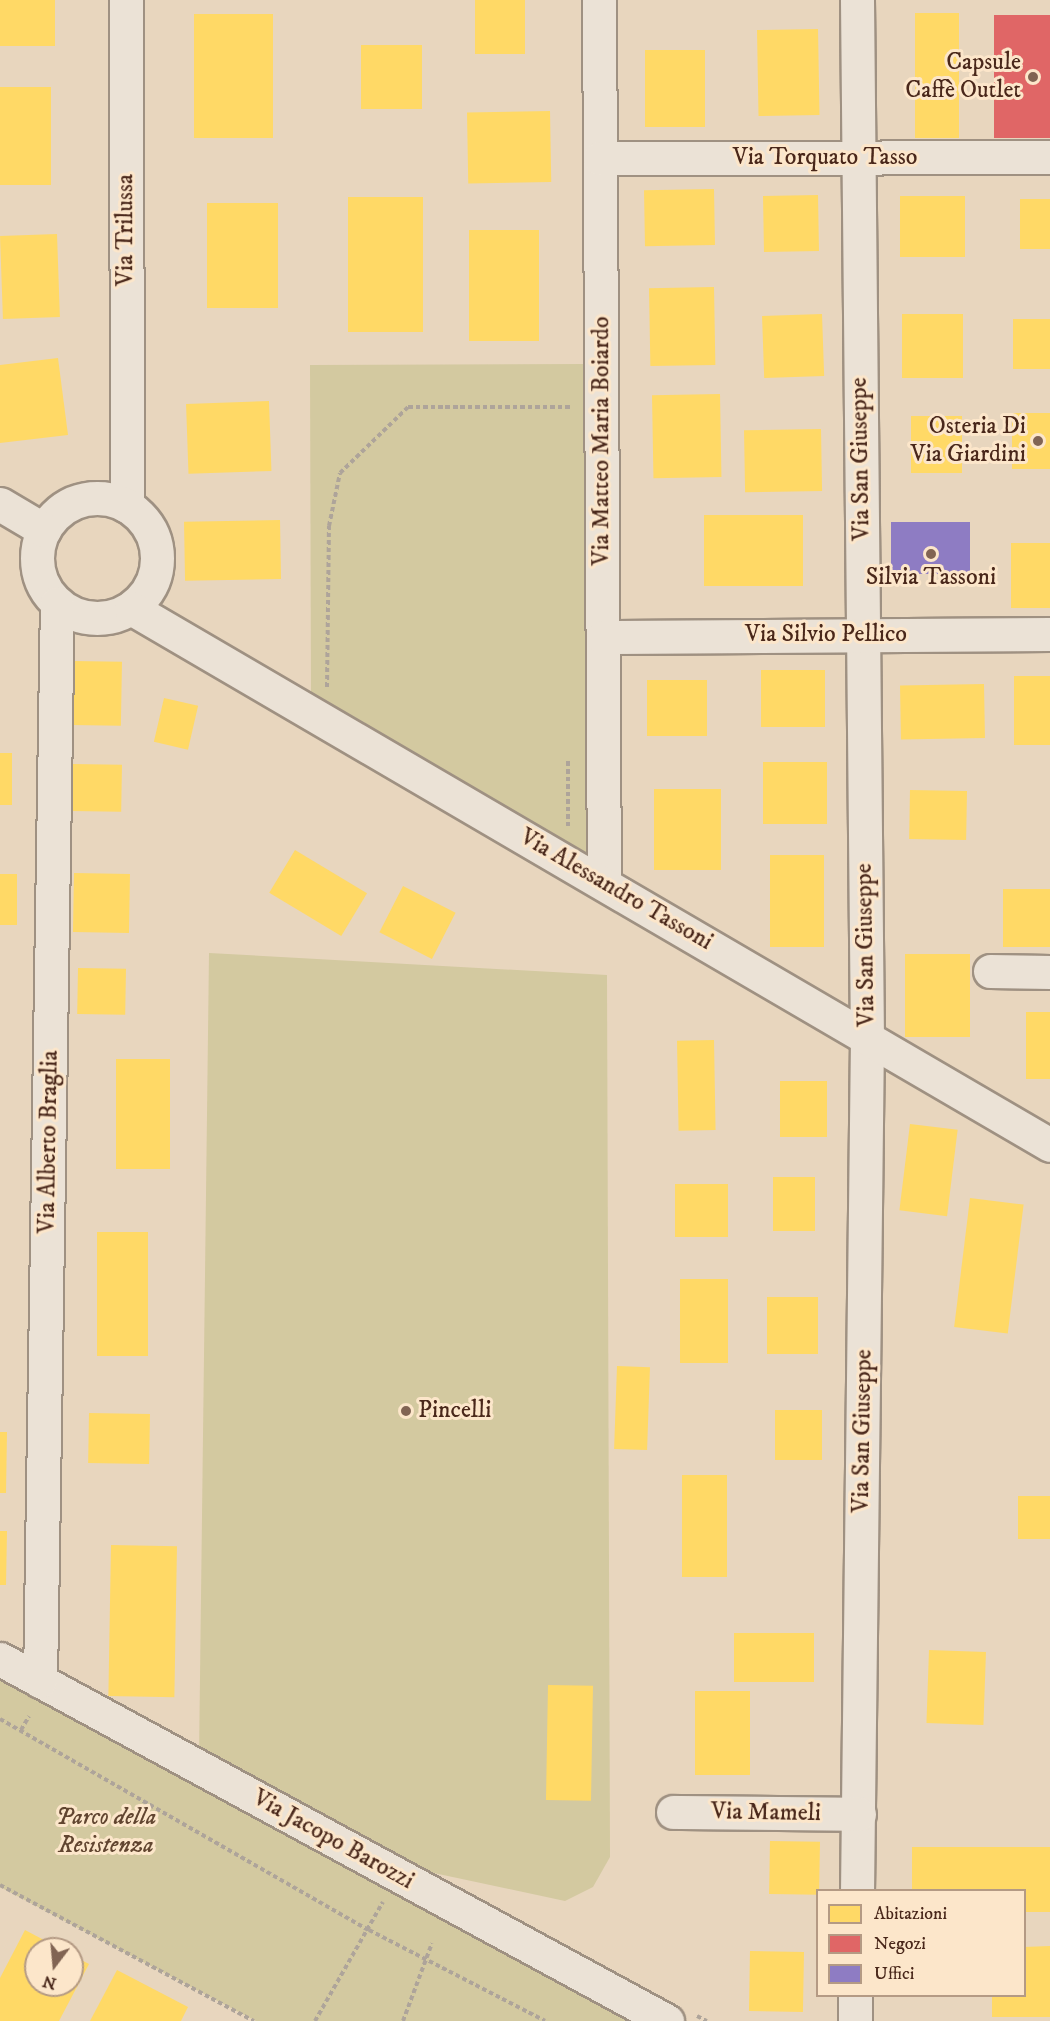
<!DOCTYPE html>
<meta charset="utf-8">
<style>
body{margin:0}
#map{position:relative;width:1050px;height:2021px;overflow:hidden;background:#e8d6be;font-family:"IM FELL DW Pica",serif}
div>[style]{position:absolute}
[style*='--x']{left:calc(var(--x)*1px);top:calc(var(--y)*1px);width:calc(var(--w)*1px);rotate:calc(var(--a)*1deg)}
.green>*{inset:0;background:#d3c9a0}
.homes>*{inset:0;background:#ffd966;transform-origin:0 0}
.shops>*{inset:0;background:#e06666;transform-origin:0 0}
.offices>*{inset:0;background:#8e7cc3;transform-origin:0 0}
.path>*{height:4px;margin-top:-2px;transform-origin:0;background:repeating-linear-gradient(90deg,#aea49a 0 4.5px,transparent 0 7.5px)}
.roads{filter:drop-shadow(2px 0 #9f9182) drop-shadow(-2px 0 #9f9182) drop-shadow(0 2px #9f9182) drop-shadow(0 -2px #9f9182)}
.street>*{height:33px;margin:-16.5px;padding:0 16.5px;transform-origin:16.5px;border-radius:16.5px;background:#ebe2d6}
.street>.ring{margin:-16.5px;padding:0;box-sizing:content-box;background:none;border:33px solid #ebe2d6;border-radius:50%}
.dots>*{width:16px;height:16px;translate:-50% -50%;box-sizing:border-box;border:3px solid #fce6ca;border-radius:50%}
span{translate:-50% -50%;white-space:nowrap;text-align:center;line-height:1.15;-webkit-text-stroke:6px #fce6ca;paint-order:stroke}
.poi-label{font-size:24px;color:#49271a}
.right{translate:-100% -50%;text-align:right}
.left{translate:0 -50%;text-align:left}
.street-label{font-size:24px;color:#49271a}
.park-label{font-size:24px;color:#614530;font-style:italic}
.legend{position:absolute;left:816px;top:1889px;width:210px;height:108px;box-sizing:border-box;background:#fce6ca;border:2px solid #b49a84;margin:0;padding:8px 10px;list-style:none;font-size:18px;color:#49271a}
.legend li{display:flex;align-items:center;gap:12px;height:30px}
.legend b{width:30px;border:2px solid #b49a84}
.north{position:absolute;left:24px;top:1937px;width:60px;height:60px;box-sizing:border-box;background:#fce6ca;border:2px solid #b49a84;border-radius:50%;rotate:196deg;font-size:16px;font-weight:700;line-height:24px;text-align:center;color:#49271a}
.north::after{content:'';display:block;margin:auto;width:21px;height:27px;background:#816453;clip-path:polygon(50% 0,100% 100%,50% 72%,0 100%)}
</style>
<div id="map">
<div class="green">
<div style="clip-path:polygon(586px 364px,593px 868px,311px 701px,310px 365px)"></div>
<div style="clip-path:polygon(209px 953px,607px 975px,610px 1857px,593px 1887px,565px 1901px,415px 1869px,199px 1758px)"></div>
<div style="clip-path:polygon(0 1662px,659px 2021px,256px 2021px,0 1887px)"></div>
</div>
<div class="homes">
<div style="left:0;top:0;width:55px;height:46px"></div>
<div style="left:475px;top:0;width:50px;height:54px"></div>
<div style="left:915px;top:13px;width:44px;height:125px"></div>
<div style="left:194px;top:14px;width:79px;height:124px"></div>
<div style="left:818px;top:29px;width:86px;height:61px;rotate:89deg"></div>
<div style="left:361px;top:45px;width:61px;height:64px"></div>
<div style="left:645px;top:50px;width:60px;height:77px"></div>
<div style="left:0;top:87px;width:51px;height:98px"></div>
<div style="left:550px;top:111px;width:71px;height:83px;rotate:89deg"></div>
<div style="left:714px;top:189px;width:56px;height:70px;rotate:89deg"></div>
<div style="left:818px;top:195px;width:56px;height:55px;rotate:89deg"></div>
<div style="left:900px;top:196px;width:65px;height:61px"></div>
<div style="left:348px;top:197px;width:75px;height:135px"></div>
<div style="left:1020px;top:199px;width:30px;height:50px"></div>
<div style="left:207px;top:203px;width:71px;height:105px"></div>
<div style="left:469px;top:230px;width:70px;height:111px"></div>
<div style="left:57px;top:234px;width:83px;height:57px;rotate:88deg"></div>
<div style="left:714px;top:287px;width:78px;height:65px;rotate:89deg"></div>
<div style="left:822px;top:314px;width:62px;height:60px;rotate:88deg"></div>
<div style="left:902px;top:314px;width:61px;height:64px"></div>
<div style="left:1013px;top:319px;width:37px;height:50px"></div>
<div style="clip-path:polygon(58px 358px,68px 435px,0 443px,0 365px)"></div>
<div style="left:720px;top:394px;width:83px;height:68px;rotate:89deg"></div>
<div style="left:269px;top:401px;width:70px;height:83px;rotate:88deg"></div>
<div style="left:1012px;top:413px;width:38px;height:56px"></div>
<div style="left:911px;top:416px;width:51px;height:57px"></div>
<div style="left:821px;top:429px;width:62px;height:77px;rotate:89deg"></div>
<div style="left:704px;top:515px;width:99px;height:71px"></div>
<div style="left:280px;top:520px;width:59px;height:96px;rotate:89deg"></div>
<div style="left:1011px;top:543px;width:39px;height:65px"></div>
<div style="left:72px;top:661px;width:50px;height:64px;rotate:1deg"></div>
<div style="left:761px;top:670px;width:64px;height:57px"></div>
<div style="left:1014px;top:676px;width:36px;height:69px"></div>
<div style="left:647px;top:680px;width:60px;height:56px"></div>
<div style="left:984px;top:684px;width:54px;height:84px;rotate:89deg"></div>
<div style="left:164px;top:698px;width:35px;height:45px;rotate:13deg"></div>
<div style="left:0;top:753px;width:12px;height:52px"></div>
<div style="left:827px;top:762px;width:62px;height:64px;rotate:90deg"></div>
<div style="left:72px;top:764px;width:50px;height:47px;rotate:1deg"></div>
<div style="left:654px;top:789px;width:67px;height:81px"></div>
<div style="left:910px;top:790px;width:57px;height:49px;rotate:1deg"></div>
<div style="left:295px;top:850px;width:84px;height:50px;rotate:31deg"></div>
<div style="left:770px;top:855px;width:54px;height:92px"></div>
<div style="left:74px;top:873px;width:56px;height:59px;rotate:1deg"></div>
<div style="left:0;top:874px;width:17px;height:51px"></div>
<div style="left:403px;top:886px;width:59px;height:52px;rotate:27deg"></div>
<div style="left:1003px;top:889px;width:47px;height:58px"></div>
<div style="left:905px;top:954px;width:65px;height:83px"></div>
<div style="left:78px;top:968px;width:48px;height:46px;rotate:1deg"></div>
<div style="left:1026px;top:1012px;width:24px;height:67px"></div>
<div style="left:714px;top:1040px;width:90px;height:37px;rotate:89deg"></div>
<div style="left:116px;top:1059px;width:54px;height:110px"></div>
<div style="left:780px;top:1081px;width:47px;height:56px"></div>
<div style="left:910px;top:1124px;width:48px;height:87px;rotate:7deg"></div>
<div style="left:773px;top:1177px;width:42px;height:54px"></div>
<div style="left:728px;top:1184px;width:53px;height:53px;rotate:90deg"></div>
<div style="left:970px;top:1198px;width:54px;height:130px;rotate:7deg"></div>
<div style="left:97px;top:1232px;width:51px;height:124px"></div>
<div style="left:680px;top:1279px;width:48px;height:84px"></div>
<div style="left:767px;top:1297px;width:51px;height:57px"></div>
<div style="left:617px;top:1366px;width:33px;height:83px;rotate:2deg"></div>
<div style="left:775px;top:1410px;width:47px;height:50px"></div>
<div style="left:89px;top:1413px;width:61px;height:50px;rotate:1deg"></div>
<div style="clip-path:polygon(0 1432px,7px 1432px,6px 1493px,0 1493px)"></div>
<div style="left:682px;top:1475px;width:45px;height:102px"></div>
<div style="left:1050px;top:1496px;width:43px;height:32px;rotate:90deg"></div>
<div style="clip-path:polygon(0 1531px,7px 1531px,6px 1585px,0 1585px)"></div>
<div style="left:111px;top:1545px;width:66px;height:151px;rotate:1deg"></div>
<div style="left:734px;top:1633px;width:80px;height:49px"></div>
<div style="left:929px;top:1650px;width:57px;height:73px;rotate:2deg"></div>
<div style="left:548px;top:1685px;width:45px;height:115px;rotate:1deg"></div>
<div style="left:750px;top:1691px;width:84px;height:55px;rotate:90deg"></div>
<div style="left:770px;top:1841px;width:50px;height:53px;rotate:1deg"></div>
<div style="clip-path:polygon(912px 1847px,1050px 1847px,1050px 1912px,1024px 1912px,1024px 1890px,912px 1890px)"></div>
<div style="clip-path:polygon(25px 1930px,61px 1949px,36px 1949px,36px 1985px,72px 1985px,72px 1955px,89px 1964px,59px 2021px,0 2021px,0 1978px)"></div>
<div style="clip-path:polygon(1050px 1946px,1050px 2017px,992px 2017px,992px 1996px,1024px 1996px,1024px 1947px)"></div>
<div style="left:750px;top:1951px;width:54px;height:60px;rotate:1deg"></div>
<div style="clip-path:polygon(117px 1970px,188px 2007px,181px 2021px,90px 2021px)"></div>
</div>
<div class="shops">
<div style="left:994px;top:15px;width:56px;height:123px"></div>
</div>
<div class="offices">
<div style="left:891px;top:522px;width:79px;height:52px"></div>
</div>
<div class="path">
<div style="--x:327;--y:687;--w:161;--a:-89.3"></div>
<div style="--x:329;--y:526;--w:54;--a:-78.3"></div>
<div style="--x:340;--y:473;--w:95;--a:-44.1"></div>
<div style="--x:408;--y:407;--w:163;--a:0"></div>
<div style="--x:568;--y:826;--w:65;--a:-90"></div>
<div style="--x:0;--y:1719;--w:425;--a:29.8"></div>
<div style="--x:369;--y:1930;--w:198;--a:27.3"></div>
<div style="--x:21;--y:1730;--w:16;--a:-60"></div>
<div style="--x:0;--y:1885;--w:288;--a:28.2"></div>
<div style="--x:697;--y:2016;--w:11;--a:27"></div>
<div style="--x:315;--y:2021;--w:137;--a:-60.3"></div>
<div style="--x:403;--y:2021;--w:83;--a:-69.6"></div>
</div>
<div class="roads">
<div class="street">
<div style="--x:126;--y:0;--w:506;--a:89.89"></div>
<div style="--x:599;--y:0;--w:882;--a:89.68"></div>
<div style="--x:857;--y:0;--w:1038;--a:89.45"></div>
<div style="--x:867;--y:1038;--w:852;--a:90.67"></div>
<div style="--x:600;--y:158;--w:450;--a:-0.1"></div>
<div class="ring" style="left:37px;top:498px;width:87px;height:87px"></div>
<div style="--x:0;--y:504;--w:51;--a:30.6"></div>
<div style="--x:131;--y:608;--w:1064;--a:30.3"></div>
<div style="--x:603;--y:637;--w:447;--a:-0.4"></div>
<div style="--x:990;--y:971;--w:60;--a:1"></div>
<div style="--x:0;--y:1659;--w:759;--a:28.49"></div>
<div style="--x:40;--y:1681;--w:1078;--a:-89.1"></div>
<div style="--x:673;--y:1812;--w:186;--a:0.6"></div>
<div style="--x:855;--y:2021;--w:25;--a:-90"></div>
</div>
</div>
<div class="dots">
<div style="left:1033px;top:77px;background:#816453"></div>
<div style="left:1038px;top:441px;background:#816453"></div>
<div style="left:931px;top:554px;background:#816453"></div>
<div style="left:406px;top:1411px;background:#816453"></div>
</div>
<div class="poi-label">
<span class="right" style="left:1021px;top:77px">Capsule<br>Caffè Outlet</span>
<span class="right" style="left:1026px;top:441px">Osteria Di<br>Via Giardini</span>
<span style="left:931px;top:578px">Silvia Tassoni</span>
<span class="left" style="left:418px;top:1411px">Pincelli</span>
</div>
<div class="street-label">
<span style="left:825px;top:158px">Via Torquato Tasso</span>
<span style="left:126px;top:230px;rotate:-90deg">Via Trilussa</span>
<span style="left:602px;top:441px;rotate:-90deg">Via Matteo Maria Boiardo</span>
<span style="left:861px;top:459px;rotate:-91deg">Via San Giuseppe</span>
<span style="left:826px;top:635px">Via Silvio Pellico</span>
<span style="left:616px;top:890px;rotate:30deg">Via Alessandro Tassoni</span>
<span style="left:866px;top:945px;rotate:-91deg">Via San Giuseppe</span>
<span style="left:49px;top:1142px;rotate:-89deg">Via Alberto Braglia</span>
<span style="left:863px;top:1431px;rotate:-89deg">Via San Giuseppe</span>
<span style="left:766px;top:1813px;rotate:1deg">Via Mameli</span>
<span style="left:333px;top:1840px;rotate:29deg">Via Jacopo Barozzi</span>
</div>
<div class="park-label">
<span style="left:106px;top:1832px">Parco della<br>Resistenza</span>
</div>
<ul class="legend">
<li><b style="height:16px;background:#ffd966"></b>Abitazioni</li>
<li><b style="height:16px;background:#e06666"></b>Negozi</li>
<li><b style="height:16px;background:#8e7cc3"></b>Uffici</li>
</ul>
<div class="north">N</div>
</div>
